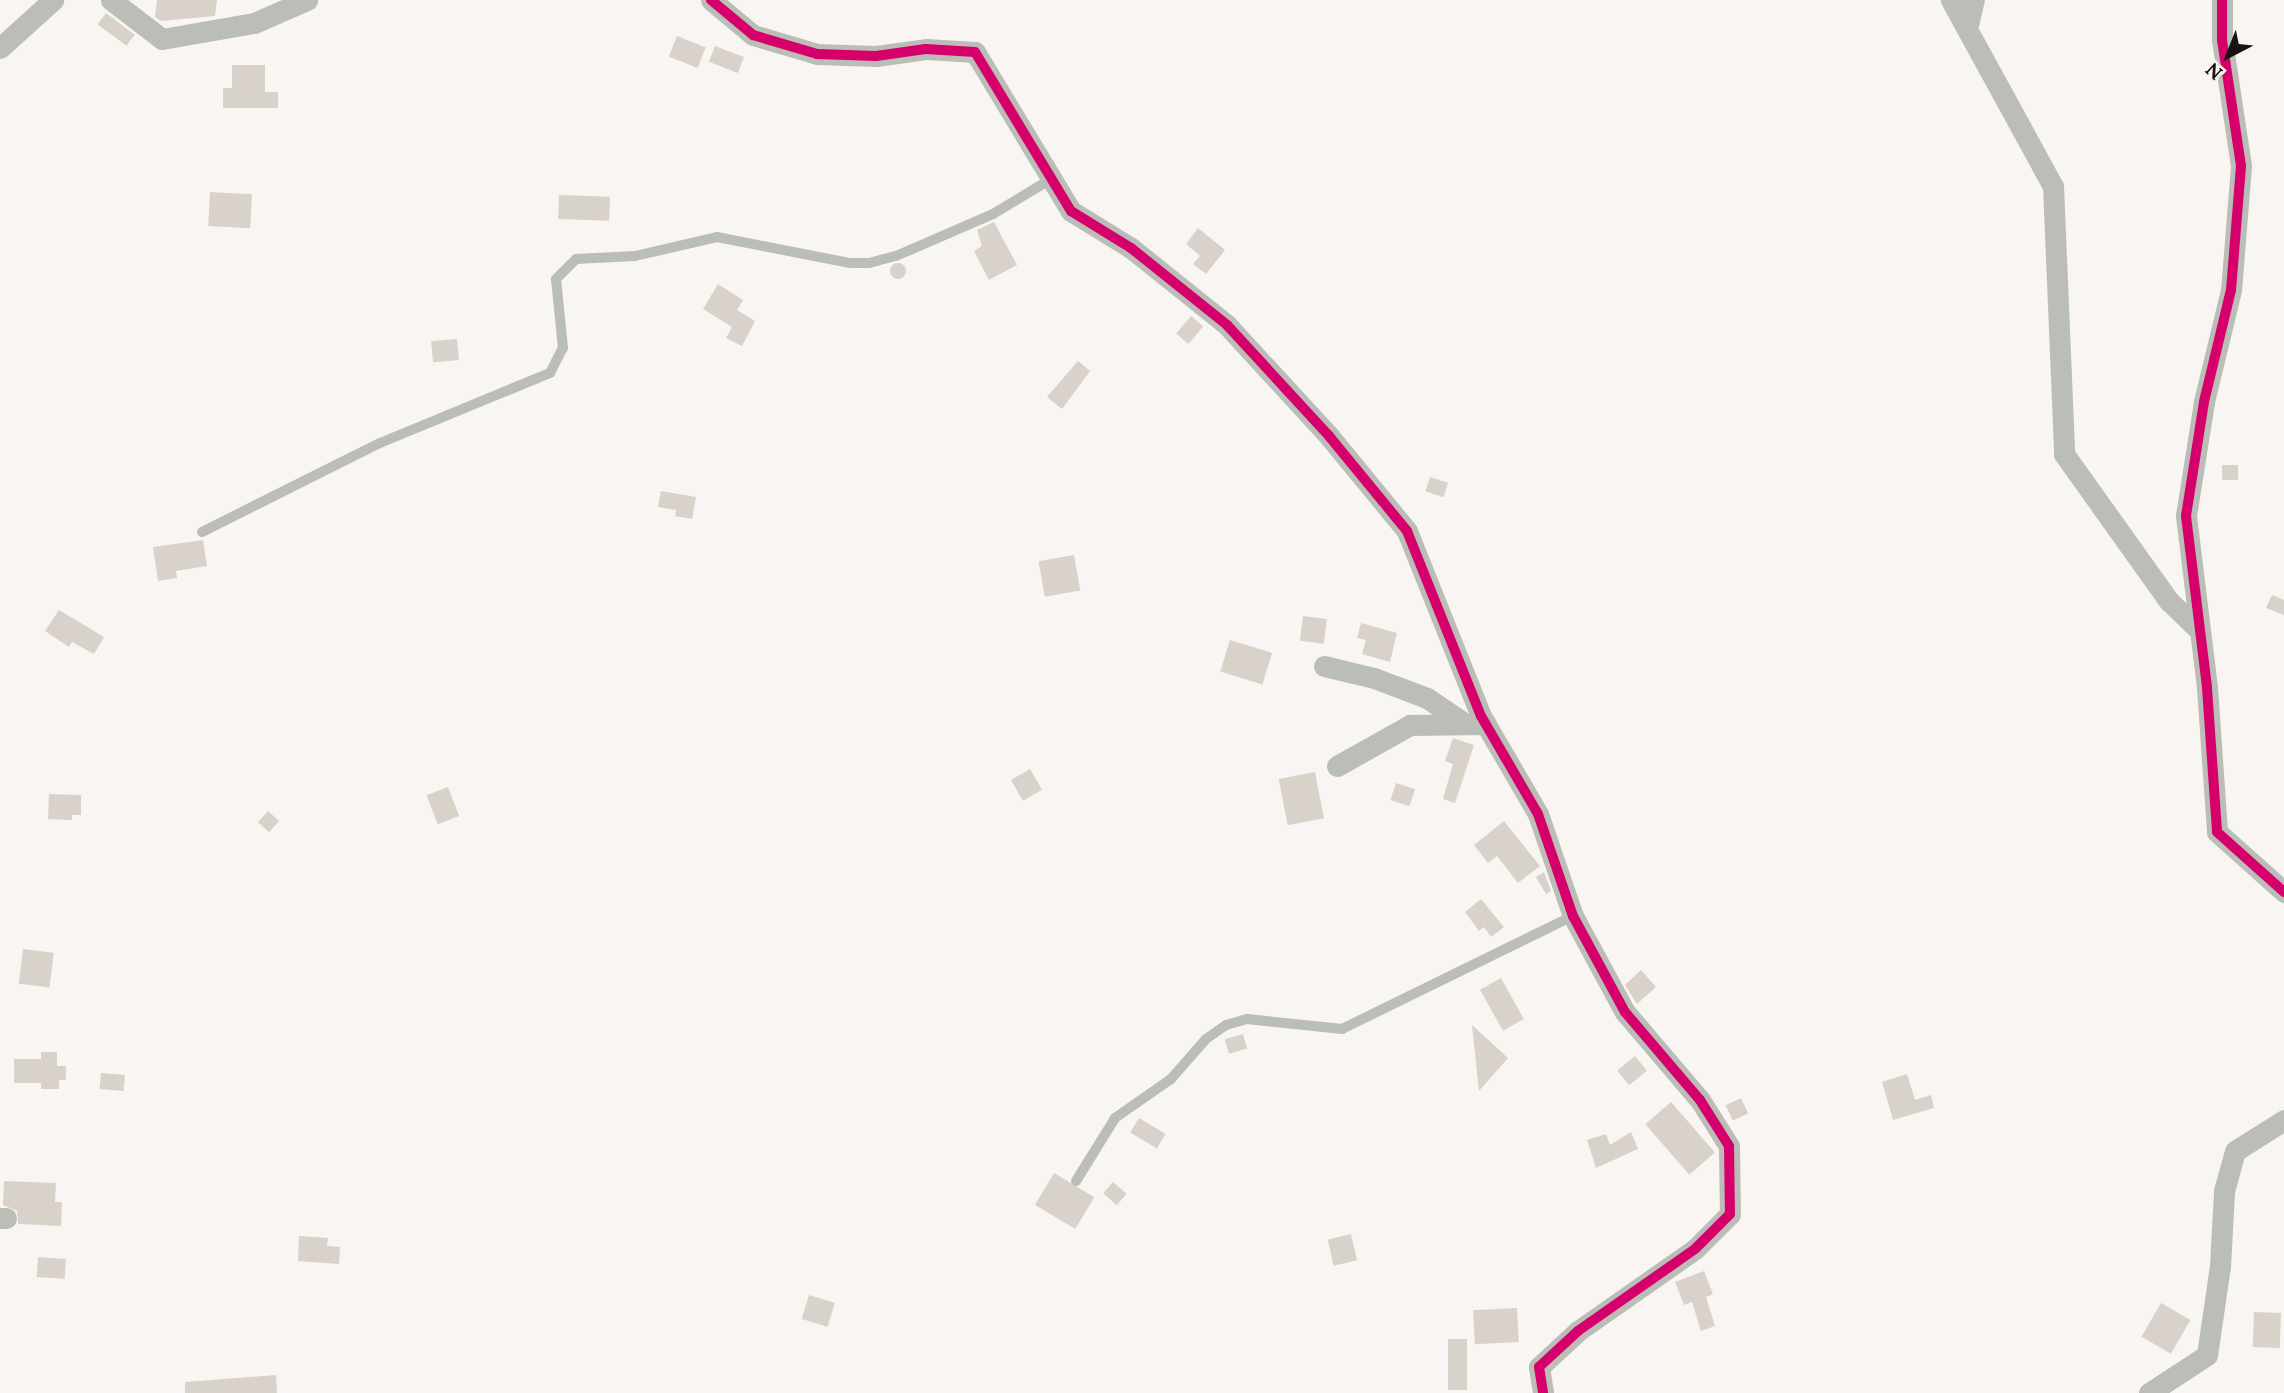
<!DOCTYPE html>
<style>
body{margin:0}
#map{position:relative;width:2284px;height:1393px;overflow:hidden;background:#f8f5f2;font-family:Lora,serif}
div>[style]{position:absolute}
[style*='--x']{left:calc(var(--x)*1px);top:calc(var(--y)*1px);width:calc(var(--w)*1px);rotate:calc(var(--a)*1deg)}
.building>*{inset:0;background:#d9d2ca;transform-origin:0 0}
.round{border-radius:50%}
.lane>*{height:10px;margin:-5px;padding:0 5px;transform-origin:5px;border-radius:5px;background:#bbbdb7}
.street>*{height:21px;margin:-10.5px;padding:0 10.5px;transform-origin:10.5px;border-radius:10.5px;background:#bbbdb7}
.cycleway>*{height:10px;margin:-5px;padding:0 5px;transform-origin:5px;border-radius:5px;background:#d6006c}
span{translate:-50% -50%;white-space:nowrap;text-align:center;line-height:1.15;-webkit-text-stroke:7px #faf5f0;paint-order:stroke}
.north{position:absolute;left:2193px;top:21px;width:70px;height:70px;-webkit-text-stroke:5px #faf5f0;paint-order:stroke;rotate:222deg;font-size:19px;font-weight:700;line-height:28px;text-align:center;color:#151412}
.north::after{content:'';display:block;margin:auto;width:24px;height:32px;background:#151412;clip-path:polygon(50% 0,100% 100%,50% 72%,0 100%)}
</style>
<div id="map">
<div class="building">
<div style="clip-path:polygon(157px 0,217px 0,215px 16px,161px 21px,155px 17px)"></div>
<div style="left:106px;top:13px;width:36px;height:14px;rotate:37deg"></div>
<div style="left:677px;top:36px;width:31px;height:22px;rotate:22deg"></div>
<div style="left:715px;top:46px;width:31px;height:17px;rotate:21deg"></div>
<div style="clip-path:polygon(232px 65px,265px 65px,265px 92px,278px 92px,278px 108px,223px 108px,223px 88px,232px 88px)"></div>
<div style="left:210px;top:192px;width:42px;height:34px;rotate:3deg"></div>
<div style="left:559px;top:195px;width:51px;height:24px;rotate:2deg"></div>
<div style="clip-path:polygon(994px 222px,1017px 265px,989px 280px,974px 251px,982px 246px,977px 230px)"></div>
<div style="clip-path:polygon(1198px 228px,1225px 250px,1206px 274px,1193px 264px,1200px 256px,1186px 244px)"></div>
<div class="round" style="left:890px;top:263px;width:16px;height:16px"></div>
<div style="clip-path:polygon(718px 284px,743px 300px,737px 310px,755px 321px,742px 346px,726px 338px,732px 327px,703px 309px)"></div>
<div style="left:1191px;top:316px;width:16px;height:23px;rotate:40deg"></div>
<div style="left:457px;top:339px;width:21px;height:26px;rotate:85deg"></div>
<div style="clip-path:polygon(1078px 361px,1090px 371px,1062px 409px,1047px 397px)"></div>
<div style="left:2222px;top:465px;width:16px;height:15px"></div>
<div style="left:1430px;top:477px;width:19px;height:15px;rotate:18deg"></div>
<div style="clip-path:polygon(661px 491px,696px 497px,692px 519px,675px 516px,676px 510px,658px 507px)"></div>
<div style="clip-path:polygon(203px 540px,207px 566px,176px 571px,177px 578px,158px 581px,153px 547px)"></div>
<div style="left:1074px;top:555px;width:36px;height:36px;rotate:80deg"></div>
<div style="clip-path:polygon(2272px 595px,2284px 600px,2284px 615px,2266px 608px)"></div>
<div style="clip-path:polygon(59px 610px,104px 637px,94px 654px,72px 642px,69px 647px,45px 631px)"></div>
<div style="left:1303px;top:616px;width:24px;height:25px;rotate:7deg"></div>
<div style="clip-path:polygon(1361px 623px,1397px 633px,1390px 662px,1362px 654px,1366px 640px,1357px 638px)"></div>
<div style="left:1230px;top:640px;width:44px;height:33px;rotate:17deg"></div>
<div style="clip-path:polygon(1453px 738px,1474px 745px,1455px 803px,1443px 799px,1453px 764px,1445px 761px)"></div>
<div style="left:1030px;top:769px;width:24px;height:22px;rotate:60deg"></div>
<div style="left:1315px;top:772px;width:47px;height:37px;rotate:79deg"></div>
<div style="left:1396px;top:783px;width:20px;height:18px;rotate:18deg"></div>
<div style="left:448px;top:787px;width:31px;height:23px;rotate:69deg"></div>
<div style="clip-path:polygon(49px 794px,81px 795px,81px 815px,72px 815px,72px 820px,48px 819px)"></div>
<div style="left:268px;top:811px;width:15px;height:15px;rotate:42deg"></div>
<div style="clip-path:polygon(1504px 821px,1540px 866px,1518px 883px,1497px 856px,1488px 863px,1474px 845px)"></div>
<div style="clip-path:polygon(1544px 872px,1551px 891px,1546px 894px,1536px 877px)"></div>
<div style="clip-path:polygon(1481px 899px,1504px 927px,1491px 937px,1484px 927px,1479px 931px,1465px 912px)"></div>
<div style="left:23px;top:949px;width:31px;height:35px;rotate:7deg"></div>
<div style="clip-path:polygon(1641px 970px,1656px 987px,1637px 1004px,1625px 985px)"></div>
<div style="left:1501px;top:978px;width:47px;height:24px;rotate:61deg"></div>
<div style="clip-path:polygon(1472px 1025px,1508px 1058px,1479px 1091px)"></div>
<div style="left:1243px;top:1034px;width:15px;height:19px;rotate:74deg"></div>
<div style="clip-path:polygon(41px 1052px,57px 1052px,57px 1066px,66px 1066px,66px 1080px,59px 1080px,59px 1089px,41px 1089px,41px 1083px,14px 1083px,14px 1059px,41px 1059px)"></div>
<div style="left:1635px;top:1056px;width:19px;height:23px;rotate:51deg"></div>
<div style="left:101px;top:1073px;width:24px;height:16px;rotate:5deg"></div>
<div style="clip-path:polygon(1907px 1074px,1915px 1100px,1931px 1095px,1934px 1108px,1893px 1120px,1882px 1082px)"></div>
<div style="left:1741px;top:1098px;width:17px;height:17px;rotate:65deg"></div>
<div style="left:1671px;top:1102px;width:67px;height:34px;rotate:49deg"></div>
<div style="left:1139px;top:1118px;width:31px;height:17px;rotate:31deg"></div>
<div style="clip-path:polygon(1631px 1132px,1638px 1149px,1596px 1168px,1587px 1140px,1606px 1134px,1610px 1145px)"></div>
<div style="left:1054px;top:1173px;width:47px;height:37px;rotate:31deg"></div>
<div style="clip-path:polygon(4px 1181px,56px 1183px,55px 1202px,62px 1202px,61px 1226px,18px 1224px,17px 1211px,3px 1205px)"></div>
<div style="left:1113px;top:1182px;width:18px;height:15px;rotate:41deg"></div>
<div style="left:1351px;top:1234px;width:27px;height:24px;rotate:77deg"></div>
<div style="clip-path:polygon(299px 1236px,328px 1238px,327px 1246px,340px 1247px,339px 1264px,298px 1261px)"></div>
<div style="left:38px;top:1257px;width:28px;height:20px;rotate:4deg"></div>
<div style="clip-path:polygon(1704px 1271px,1713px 1294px,1706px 1297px,1715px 1326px,1701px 1331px,1692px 1302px,1684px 1305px,1675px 1282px)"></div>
<div style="left:809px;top:1295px;width:27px;height:25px;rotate:17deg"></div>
<div style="left:2161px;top:1303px;width:34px;height:39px;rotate:30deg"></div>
<div style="left:1517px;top:1308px;width:34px;height:44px;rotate:87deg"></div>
<div style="left:2254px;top:1312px;width:27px;height:35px;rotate:2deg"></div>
<div style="left:1448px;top:1339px;width:19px;height:51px"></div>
<div style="clip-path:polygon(276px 1375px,277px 1393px,185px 1393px,185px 1382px)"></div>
</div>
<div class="lane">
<div style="--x:202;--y:532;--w:199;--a:-26.6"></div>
<div style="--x:380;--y:443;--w:184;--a:-22.4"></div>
<div style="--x:550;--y:373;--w:28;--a:-63"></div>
<div style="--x:563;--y:348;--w:69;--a:-95.8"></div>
<div style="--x:556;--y:279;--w:28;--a:-45"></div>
<div style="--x:576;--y:259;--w:59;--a:-2.9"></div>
<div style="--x:635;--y:256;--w:84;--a:-13"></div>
<div style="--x:717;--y:237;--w:136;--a:11.1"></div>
<div style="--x:850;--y:263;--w:19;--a:0"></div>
<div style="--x:869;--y:263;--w:28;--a:-15"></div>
<div style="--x:896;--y:256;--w:106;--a:-23.4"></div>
<div style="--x:993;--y:214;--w:68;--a:-31.1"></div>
<div style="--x:1076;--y:1181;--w:74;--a:-58.2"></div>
<div style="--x:1115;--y:1118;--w:68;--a:-34.9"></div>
<div style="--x:1171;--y:1079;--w:53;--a:-48.8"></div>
<div style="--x:1206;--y:1039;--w:24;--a:-35"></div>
<div style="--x:1226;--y:1025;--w:22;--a:-16"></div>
<div style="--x:1247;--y:1019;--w:96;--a:6"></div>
<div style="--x:1342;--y:1029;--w:257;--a:-26.1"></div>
</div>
<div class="street">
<div style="--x:111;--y:0;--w:64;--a:37.4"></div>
<div style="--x:162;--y:39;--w:93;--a:-9.9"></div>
<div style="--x:254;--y:23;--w:58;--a:-23.5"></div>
<div style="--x:711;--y:0;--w:55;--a:39.8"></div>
<div style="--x:753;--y:35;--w:67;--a:16.5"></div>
<div style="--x:817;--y:54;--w:59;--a:1.9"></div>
<div style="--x:876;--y:56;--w:50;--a:-8"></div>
<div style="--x:926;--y:49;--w:49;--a:3.5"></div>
<div style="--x:975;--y:52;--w:186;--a:58.9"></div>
<div style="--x:1071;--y:211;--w:70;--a:31.7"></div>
<div style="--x:1131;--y:248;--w:123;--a:38.7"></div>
<div style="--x:1227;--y:325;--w:151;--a:47.4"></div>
<div style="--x:1329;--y:436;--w:123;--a:50.6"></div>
<div style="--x:1407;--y:531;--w:199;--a:68.2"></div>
<div style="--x:1481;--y:716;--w:113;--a:59.8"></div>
<div style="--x:1538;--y:814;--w:108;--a:71.1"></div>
<div style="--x:1573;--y:916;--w:109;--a:61.6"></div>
<div style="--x:1625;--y:1012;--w:116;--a:49.6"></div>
<div style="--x:1700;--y:1100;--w:54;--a:57.8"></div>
<div style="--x:1729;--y:1146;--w:68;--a:89.2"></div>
<div style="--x:1730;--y:1214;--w:49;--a:135"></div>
<div style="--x:1695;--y:1249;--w:143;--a:145"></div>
<div style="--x:1578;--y:1331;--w:53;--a:137.3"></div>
<div style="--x:1539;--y:1367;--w:26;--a:81"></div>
<div style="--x:1951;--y:0;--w:212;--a:61.3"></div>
<div style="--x:2053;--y:186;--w:268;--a:87.6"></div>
<div style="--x:2064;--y:454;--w:181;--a:54.5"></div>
<div style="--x:2169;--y:601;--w:37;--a:44"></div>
<div style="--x:2222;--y:0;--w:40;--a:90"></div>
<div style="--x:2222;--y:40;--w:127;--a:81.4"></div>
<div style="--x:2241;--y:166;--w:124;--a:94.6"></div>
<div style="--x:2231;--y:290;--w:115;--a:103.6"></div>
<div style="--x:2204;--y:402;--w:115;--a:99"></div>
<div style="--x:2186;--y:516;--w:173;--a:83"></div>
<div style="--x:2207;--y:688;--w:144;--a:86"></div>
<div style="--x:2217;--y:832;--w:90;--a:41.8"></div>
<div style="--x:1968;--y:25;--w:26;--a:-77"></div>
<div style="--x:0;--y:48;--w:72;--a:-42.2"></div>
<div style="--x:1324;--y:666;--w:51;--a:13.5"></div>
<div style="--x:1374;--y:678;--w:57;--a:20.7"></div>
<div style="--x:1427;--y:698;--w:45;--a:34"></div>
<div style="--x:1337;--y:766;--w:84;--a:-29.3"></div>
<div style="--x:1410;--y:725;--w:76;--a:-0.8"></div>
<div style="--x:0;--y:1218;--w:6;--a:0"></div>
<div style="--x:2149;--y:1393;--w:69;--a:-33.2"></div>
<div style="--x:2207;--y:1355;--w:90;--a:-81.7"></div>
<div style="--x:2220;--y:1266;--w:75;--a:-86.9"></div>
<div style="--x:2224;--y:1191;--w:41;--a:-74.6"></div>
<div style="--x:2235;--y:1151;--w:58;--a:-32.3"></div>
</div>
<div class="cycleway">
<div style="--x:711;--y:0;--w:55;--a:39.8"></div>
<div style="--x:753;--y:35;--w:67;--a:16.5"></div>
<div style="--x:817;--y:54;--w:59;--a:1.9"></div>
<div style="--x:876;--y:56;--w:50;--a:-8"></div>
<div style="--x:926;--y:49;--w:49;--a:3.5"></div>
<div style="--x:975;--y:52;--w:186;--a:58.9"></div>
<div style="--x:1071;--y:211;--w:70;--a:31.7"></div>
<div style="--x:1131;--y:248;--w:123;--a:38.7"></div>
<div style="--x:1227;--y:325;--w:151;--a:47.4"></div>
<div style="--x:1329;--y:436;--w:123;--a:50.6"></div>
<div style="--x:1407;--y:531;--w:199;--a:68.2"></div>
<div style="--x:1481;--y:716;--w:113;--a:59.8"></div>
<div style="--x:1538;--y:814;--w:108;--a:71.1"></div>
<div style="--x:1573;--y:916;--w:109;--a:61.6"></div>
<div style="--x:1625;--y:1012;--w:116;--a:49.6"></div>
<div style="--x:1700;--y:1100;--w:54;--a:57.8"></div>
<div style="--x:1729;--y:1146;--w:68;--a:89.2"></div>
<div style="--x:1730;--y:1214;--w:49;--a:135"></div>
<div style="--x:1695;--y:1249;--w:143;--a:145"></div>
<div style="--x:1578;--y:1331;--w:53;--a:137.3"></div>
<div style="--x:1539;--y:1367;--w:26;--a:81"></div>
<div style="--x:2222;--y:0;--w:40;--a:90"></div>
<div style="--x:2222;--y:40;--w:127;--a:81.4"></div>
<div style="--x:2241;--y:166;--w:124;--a:94.6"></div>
<div style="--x:2231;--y:290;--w:115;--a:103.6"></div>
<div style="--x:2204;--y:402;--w:115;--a:99"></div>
<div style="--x:2186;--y:516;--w:173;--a:83"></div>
<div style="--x:2207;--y:688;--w:144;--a:86"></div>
<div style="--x:2217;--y:832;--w:90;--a:41.8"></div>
</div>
<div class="north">N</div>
</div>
